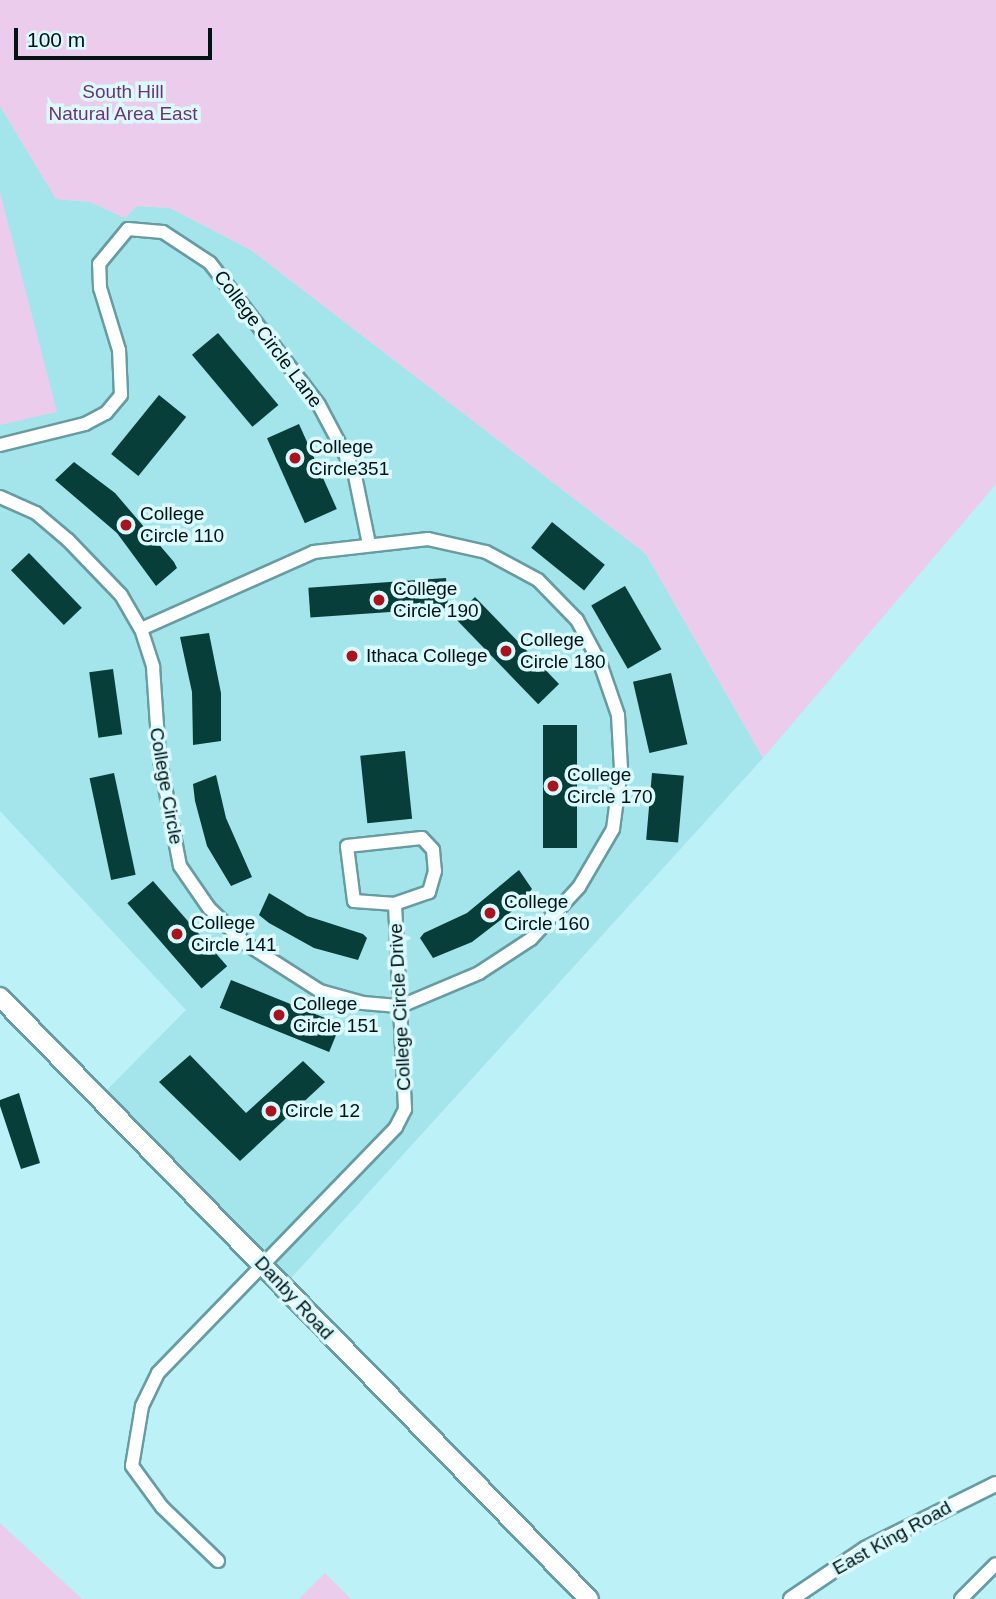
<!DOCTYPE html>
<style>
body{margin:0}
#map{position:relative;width:996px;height:1599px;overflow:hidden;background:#bbf1f7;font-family:Helvetica,sans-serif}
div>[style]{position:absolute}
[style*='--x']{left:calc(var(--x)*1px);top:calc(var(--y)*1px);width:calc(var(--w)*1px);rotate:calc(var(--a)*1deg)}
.built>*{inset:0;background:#a4e4eb}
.green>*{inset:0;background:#ebcced}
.building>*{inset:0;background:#073e39;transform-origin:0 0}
.roads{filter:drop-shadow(2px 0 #679ca1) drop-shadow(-2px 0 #679ca1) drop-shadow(0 2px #679ca1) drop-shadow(0 -2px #679ca1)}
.minor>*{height:12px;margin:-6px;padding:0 6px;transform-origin:6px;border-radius:6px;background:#fff}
.tertiary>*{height:14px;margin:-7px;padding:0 7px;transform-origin:7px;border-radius:7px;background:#fff}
.secondary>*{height:18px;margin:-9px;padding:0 9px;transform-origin:9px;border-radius:9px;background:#fff}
.dots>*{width:19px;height:19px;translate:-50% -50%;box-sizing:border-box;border:4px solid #dafafe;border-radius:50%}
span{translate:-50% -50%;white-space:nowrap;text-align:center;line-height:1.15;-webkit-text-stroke:7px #dafafe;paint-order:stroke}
.park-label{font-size:19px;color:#6e3373}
.street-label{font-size:19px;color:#011315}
.poi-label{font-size:19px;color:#011315}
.left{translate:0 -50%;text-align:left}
.scale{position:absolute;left:14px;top:28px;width:198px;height:32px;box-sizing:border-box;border:4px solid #011315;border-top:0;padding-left:9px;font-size:21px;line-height:24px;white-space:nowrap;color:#011315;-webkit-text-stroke:5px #dafafe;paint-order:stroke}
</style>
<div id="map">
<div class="built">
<div style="clip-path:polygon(0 106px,56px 199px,90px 202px,125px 218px,137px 206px,170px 208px,251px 250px,646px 554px,763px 758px,283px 1287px,99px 1098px,186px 1010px,0 811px)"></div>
</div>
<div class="green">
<div style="clip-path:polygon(0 0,996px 0,996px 484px,763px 758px,646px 554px,251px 250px,170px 208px,137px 206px,125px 218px,90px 202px,56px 199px,0 106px)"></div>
<div style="clip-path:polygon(0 192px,57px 412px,0 425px)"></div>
<div style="clip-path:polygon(0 1523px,82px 1599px,0 1599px)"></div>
<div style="clip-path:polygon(325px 1573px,351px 1599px,299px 1599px)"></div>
</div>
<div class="building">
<div style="left:218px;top:333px;width:94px;height:34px;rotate:50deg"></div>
<div style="left:159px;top:395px;width:35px;height:76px;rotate:39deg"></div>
<div style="left:299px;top:424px;width:93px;height:35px;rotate:66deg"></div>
<div style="clip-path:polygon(74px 462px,115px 493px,174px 562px,177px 568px,156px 586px,117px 533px,55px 480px)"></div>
<div style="left:552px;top:522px;width:68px;height:33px;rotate:39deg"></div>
<div style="left:29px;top:553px;width:76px;height:25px;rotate:46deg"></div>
<div style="left:446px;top:578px;width:30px;height:138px;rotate:86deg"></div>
<div style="left:625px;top:586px;width:73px;height:39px;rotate:60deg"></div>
<div style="left:475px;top:597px;width:121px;height:29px;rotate:46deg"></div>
<div style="clip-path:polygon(209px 633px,221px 693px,221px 741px,193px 745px,192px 692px,180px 637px)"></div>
<div style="left:113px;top:669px;width:66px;height:24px;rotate:82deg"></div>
<div style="left:671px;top:673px;width:73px;height:39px;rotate:77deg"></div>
<div style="left:543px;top:725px;width:34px;height:123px"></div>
<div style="left:405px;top:751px;width:68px;height:45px;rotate:84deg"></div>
<div style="left:114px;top:773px;width:104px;height:25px;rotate:78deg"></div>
<div style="left:652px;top:773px;width:32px;height:67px;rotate:5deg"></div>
<div style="clip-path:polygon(216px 775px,226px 818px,252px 877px,231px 886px,207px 846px,195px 801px,193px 784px)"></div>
<div style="clip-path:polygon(519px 870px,532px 889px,515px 909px,472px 942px,433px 958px,420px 938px,424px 933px,467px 913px)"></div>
<div style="left:153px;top:881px;width:113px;height:34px;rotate:49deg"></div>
<div style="clip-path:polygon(269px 893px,307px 916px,363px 934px,367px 938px,358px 960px,314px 948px,269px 923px,259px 915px)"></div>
<div style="left:231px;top:980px;width:118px;height:30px;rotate:22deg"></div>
<div style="clip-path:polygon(190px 1055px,246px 1113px,303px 1061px,325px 1082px,240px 1161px,159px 1082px)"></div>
<div style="clip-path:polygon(19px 1093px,40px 1163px,21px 1169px,0 1106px,0 1100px)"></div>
</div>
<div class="roads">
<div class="minor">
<div style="--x:0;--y:445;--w:88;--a:-13.9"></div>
<div style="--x:85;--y:424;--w:24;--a:-28"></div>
<div style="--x:106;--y:413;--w:23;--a:-50"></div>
<div style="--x:121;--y:395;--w:45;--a:-92.5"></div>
<div style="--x:119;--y:350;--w:65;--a:-107"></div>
<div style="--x:100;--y:288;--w:24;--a:-92"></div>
<div style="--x:99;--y:264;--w:45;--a:-50.4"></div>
<div style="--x:128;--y:229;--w:35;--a:5"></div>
<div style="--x:163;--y:232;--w:56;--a:33.4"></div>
<div style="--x:210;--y:263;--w:179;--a:52.5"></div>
<div style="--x:319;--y:405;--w:75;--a:62.1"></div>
<div style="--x:354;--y:471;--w:75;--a:78.4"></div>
<div style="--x:0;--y:497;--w:39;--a:24"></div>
<div style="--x:36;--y:513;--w:42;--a:40.2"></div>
<div style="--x:68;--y:540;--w:76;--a:46.1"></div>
<div style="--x:121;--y:595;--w:39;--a:60"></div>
<div style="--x:141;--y:629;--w:40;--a:72"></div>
<div style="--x:153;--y:667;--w:88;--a:86.1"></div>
<div style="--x:159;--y:755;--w:113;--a:79.3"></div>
<div style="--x:180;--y:866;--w:51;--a:55.4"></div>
<div style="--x:209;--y:908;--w:50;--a:44.2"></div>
<div style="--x:245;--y:943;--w:89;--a:32.6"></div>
<div style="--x:320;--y:991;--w:45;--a:15.6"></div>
<div style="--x:363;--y:1003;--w:38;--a:5"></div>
<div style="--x:401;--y:1006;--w:85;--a:-22.9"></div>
<div style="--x:479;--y:973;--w:62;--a:-33.2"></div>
<div style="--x:531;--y:939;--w:71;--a:-47.3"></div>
<div style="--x:579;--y:887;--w:67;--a:-59.6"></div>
<div style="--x:613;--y:829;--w:61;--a:-82.4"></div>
<div style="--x:621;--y:769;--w:54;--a:-93.2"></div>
<div style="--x:618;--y:715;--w:55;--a:-109.1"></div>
<div style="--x:600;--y:663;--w:49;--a:-118.1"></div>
<div style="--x:577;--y:620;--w:56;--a:-134.3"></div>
<div style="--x:538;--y:580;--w:59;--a:-151.7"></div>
<div style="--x:486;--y:552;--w:59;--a:-167.4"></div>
<div style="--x:428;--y:539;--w:115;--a:173.5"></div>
<div style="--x:314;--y:552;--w:189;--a:156"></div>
<div style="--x:422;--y:838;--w:16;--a:47"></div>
<div style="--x:433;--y:850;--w:21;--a:85"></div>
<div style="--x:435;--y:871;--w:22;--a:106"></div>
<div style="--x:429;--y:892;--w:36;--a:161"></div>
<div style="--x:395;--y:904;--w:41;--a:-175.8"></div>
<div style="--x:354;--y:901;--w:55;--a:-97.3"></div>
<div style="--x:347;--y:846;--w:75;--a:-6.1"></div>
<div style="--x:218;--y:1561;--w:78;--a:-136"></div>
<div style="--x:162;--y:1507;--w:51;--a:-126.2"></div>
<div style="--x:132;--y:1466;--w:61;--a:-80.5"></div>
<div style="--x:142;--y:1406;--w:37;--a:-64"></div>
<div style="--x:158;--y:1373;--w:342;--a:-45.9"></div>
<div style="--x:396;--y:1127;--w:20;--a:-63"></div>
<div style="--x:405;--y:1109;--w:205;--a:-92.8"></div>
<div style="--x:961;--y:1599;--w:49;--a:-45"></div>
</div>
<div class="tertiary">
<div style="--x:791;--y:1599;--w:89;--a:-34"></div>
<div style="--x:865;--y:1549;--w:146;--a:-26.4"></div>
</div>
<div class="secondary">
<div style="--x:0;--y:997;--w:842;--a:45.63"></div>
</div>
</div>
<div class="dots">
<div style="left:295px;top:458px;background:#a91320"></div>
<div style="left:126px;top:525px;background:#a91320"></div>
<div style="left:379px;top:600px;background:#a91320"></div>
<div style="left:506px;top:651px;background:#a91320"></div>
<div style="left:352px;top:656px;background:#a91320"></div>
<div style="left:553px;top:786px;background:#a91320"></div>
<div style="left:490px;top:913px;background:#a91320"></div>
<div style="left:177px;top:934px;background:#a91320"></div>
<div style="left:279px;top:1015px;background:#a91320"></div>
<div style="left:271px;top:1111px;background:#a91320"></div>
</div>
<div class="park-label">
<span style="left:123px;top:103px">South Hill<br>Natural Area East</span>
</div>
<div class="street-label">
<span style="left:268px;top:339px;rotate:53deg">College Circle Lane</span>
<span style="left:166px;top:786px;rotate:80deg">College Circle</span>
<span style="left:400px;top:1007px;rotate:-93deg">College Circle Drive</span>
<span style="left:294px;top:1298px;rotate:47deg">Danby Road</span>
<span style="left:892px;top:1538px;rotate:-29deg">East King Road</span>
</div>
<div class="poi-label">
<span class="left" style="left:309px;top:458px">College<br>Circle351</span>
<span class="left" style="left:140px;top:525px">College<br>Circle 110</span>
<span class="left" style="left:393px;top:600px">College<br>Circle 190</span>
<span class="left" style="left:520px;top:651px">College<br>Circle 180</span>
<span class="left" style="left:366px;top:656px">Ithaca College</span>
<span class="left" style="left:567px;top:786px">College<br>Circle 170</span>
<span class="left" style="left:504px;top:913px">College<br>Circle 160</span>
<span class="left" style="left:191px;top:934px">College<br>Circle 141</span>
<span class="left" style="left:293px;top:1015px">College<br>Circle 151</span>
<span class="left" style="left:285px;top:1111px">Circle 12</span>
</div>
<div class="scale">100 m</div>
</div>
